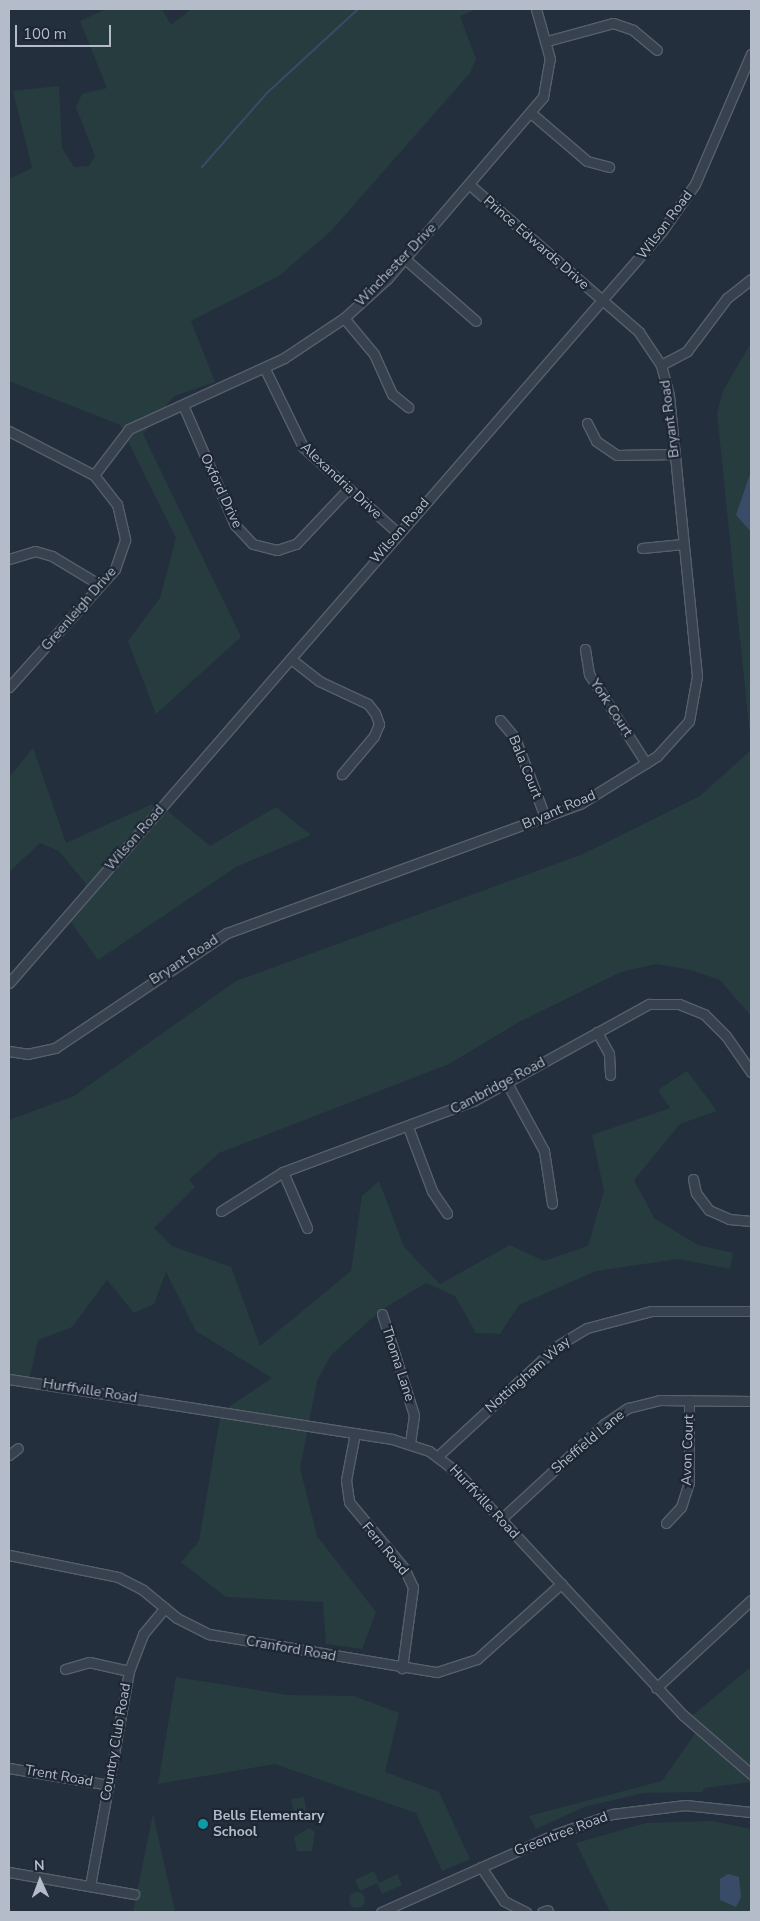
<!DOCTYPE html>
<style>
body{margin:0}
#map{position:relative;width:760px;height:1921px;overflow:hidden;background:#242f3e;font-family:"Nunito Sans",sans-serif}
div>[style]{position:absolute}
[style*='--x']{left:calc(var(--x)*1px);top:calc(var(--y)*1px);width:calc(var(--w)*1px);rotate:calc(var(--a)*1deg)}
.green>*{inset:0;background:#263c3f;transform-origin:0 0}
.round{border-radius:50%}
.water>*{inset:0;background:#394c67}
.stream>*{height:2px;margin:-1px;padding:0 1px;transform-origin:1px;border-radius:1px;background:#394c67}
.roads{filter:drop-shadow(1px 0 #565f6c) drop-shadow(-1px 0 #565f6c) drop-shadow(0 1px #565f6c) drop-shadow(0 -1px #565f6c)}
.minor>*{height:9px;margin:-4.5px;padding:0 4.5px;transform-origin:4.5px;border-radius:4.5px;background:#38414e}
.dots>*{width:14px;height:14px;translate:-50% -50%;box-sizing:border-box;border:2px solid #1d2633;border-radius:50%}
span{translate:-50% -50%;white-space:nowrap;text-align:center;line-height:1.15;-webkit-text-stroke:4.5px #1d2633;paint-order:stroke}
.street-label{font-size:14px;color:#b4bcc9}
.poi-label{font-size:14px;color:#b4bcc9;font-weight:700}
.left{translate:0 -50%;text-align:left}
.frame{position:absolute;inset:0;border:10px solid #b4bcc9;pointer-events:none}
.north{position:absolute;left:15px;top:1856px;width:50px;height:50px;-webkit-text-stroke:4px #1d2633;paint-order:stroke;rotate:358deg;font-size:14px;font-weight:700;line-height:20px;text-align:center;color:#b4bcc9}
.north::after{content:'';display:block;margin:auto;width:18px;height:22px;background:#b4bcc9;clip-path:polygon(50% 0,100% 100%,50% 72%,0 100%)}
.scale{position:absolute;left:15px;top:25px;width:96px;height:22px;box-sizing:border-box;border:2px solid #b4bcc9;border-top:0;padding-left:6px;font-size:15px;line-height:18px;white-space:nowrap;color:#b4bcc9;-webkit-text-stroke:4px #1d2633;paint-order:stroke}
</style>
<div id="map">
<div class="green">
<div style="clip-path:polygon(106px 9px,162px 9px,171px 25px,191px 9px,477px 9px,460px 16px,476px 59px,470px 73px,331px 231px,279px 276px,191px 321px,215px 382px,174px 396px,143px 434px,241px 637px,156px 714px,128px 641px,160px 598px,176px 538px,120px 425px,9px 381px,9px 179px,32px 168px,13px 91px,59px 86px,62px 148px,74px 167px,89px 166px,95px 156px,76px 107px,82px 94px,107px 88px,80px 21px)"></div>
<div style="clip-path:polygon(751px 343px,751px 746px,717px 413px,723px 391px)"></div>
<div style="clip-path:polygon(33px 748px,66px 843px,157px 802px,210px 846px,276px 807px,311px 835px,236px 867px,98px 960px,71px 922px,86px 884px,59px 851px,40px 843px,9px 872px,9px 777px)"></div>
<div style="clip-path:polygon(751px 750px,751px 1016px,720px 980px,691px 970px,656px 964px,621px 972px,519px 1022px,449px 1064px,219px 1153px,189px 1180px,195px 1187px,154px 1228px,172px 1246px,231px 1267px,260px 1346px,351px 1271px,362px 1196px,379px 1181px,404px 1247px,440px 1284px,510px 1245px,544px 1261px,588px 1246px,604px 1191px,592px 1135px,670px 1108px,658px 1090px,687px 1071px,717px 1111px,680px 1124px,634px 1180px,655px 1219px,698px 1245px,733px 1253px,730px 1269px,678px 1259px,596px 1271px,519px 1305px,500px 1334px,476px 1333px,455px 1296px,426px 1283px,381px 1310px,331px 1355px,317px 1381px,300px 1468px,317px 1536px,376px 1612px,362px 1649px,326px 1644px,323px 1602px,226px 1597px,181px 1562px,199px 1541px,221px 1412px,272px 1378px,196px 1331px,166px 1272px,154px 1304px,134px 1313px,107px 1280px,72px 1327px,38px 1340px,28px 1385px,9px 1382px,9px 1120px,74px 1096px,236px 981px,583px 854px,700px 796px)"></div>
<div style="clip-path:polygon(751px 1667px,751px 1782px,704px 1788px,702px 1792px,643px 1793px,584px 1807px,536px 1829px,529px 1816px,662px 1781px,697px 1731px,687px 1720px)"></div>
<div style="clip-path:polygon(176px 1677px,288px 1695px,354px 1696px,399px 1713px,385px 1772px,439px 1792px,470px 1859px,442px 1871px,416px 1813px,275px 1764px,158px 1784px)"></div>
<div style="left:304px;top:1797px;width:24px;height:13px;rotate:81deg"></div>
<div style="clip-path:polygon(153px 1814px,175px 1912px,133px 1912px)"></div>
<div style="clip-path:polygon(712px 1821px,751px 1829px,751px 1912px,610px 1912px,576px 1843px,646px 1823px)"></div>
<div style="clip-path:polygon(309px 1828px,315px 1832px,312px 1851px,297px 1851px,294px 1837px)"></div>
<div style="clip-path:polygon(374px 1871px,379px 1883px,397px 1874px,402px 1885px,382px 1894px,377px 1883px,360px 1891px,355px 1880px)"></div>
<div class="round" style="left:349px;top:1892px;width:16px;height:16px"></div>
</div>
<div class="water">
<div style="clip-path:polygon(751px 471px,751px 532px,736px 515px)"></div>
<div style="clip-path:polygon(728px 1874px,739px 1877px,741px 1897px,736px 1907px,720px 1900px,720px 1879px)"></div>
</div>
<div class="stream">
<div style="--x:202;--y:167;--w:98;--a:-48.7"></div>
<div style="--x:267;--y:93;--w:124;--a:-42.7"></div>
</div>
<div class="roads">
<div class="minor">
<div style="--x:547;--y:41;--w:68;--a:-15.3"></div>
<div style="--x:613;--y:23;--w:21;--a:19"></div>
<div style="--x:633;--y:30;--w:31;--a:40"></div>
<div style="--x:532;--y:114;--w:72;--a:40.5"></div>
<div style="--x:587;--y:161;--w:23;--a:15"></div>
<div style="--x:405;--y:259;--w:94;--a:41.1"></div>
<div style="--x:344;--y:318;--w:47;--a:50.2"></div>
<div style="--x:374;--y:354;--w:44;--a:65.8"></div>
<div style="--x:392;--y:394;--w:21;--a:39"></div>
<div style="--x:661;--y:365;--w:30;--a:-28"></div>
<div style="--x:687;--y:351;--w:66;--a:-53"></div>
<div style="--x:727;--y:298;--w:31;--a:-38"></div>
<div style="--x:265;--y:369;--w:87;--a:64"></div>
<div style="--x:303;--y:447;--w:128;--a:42.2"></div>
<div style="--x:183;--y:405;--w:131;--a:66.6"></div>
<div style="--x:235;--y:525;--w:26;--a:47"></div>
<div style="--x:253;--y:544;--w:25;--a:14"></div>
<div style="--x:277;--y:550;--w:20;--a:-18"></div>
<div style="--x:296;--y:544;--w:76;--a:-46.6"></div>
<div style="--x:587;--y:423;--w:20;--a:63"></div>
<div style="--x:596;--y:441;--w:25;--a:34"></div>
<div style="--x:617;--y:455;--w:57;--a:-1"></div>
<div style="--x:9;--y:431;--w:96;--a:27.4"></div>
<div style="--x:94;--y:475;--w:37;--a:52"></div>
<div style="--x:117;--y:504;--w:37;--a:77"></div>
<div style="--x:125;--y:540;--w:31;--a:109"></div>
<div style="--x:115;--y:569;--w:159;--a:131.9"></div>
<div style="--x:94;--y:475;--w:58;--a:-52.7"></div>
<div style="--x:129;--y:429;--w:170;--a:-24.6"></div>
<div style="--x:284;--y:358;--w:72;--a:-33.7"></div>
<div style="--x:344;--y:318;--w:58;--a:-42.2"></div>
<div style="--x:387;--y:279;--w:240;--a:-49.4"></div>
<div style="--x:543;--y:97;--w:39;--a:-80"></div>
<div style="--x:550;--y:59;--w:52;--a:-105.6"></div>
<div style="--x:642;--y:548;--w:41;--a:-5.6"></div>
<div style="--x:9;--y:559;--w:27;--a:-17"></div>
<div style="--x:35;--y:551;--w:18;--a:16"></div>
<div style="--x:52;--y:556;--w:56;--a:31.1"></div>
<div style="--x:585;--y:649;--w:25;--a:81"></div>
<div style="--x:589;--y:674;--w:106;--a:57.4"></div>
<div style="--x:291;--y:659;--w:36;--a:38"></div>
<div style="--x:319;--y:681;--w:54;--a:25.1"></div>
<div style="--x:368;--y:704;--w:11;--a:52"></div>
<div style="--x:375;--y:713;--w:12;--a:70"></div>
<div style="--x:379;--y:724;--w:13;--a:113"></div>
<div style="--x:374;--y:736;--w:50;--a:130.1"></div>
<div style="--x:500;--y:720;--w:23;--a:50"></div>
<div style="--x:515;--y:738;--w:85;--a:69.2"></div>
<div style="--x:9;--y:983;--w:996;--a:-49.03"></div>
<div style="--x:662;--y:231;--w:57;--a:-54.9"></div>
<div style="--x:695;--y:184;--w:142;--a:-66.7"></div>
<div style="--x:597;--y:1032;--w:25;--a:61"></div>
<div style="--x:609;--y:1054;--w:21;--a:87"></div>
<div style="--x:9;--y:1051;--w:18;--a:9"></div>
<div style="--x:27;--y:1054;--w:29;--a:-12"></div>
<div style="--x:55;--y:1048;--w:207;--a:-33.8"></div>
<div style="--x:227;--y:933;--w:376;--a:-20.1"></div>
<div style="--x:580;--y:804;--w:91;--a:-31.9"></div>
<div style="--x:657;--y:756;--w:47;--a:-47.6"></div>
<div style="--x:689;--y:721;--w:46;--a:-79.9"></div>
<div style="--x:697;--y:676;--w:282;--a:-95.7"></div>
<div style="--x:669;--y:395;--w:31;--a:-105"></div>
<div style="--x:661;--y:365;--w:40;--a:-124"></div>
<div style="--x:639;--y:332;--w:224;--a:-139"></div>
<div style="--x:507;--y:1083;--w:77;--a:61.4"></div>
<div style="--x:544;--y:1151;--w:53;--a:81.3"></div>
<div style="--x:408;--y:1127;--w:68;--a:69.4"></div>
<div style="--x:432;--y:1191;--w:27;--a:56"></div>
<div style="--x:283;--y:1172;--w:61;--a:66.8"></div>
<div style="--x:693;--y:1179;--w:14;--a:78"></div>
<div style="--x:696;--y:1193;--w:21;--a:53"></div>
<div style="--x:709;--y:1210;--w:22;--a:24"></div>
<div style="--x:729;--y:1219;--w:22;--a:5"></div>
<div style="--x:221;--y:1211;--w:73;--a:-32.2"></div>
<div style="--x:283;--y:1172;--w:203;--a:-20.5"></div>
<div style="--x:473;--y:1101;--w:201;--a:-28.9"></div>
<div style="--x:649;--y:1004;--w:30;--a:0"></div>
<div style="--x:679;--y:1004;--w:27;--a:22"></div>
<div style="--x:704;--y:1014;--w:31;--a:45"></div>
<div style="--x:726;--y:1036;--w:44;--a:55.2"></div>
<div style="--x:382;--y:1314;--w:106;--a:72.4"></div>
<div style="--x:414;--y:1415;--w:29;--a:98"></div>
<div style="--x:9;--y:1379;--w:388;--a:8.9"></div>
<div style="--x:392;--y:1439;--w:39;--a:18"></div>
<div style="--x:429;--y:1451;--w:36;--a:37"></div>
<div style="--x:458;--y:1473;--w:330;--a:47.1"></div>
<div style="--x:683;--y:1715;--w:90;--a:40.9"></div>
<div style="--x:355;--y:1433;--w:48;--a:100.8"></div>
<div style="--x:346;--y:1480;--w:22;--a:82"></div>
<div style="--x:349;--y:1502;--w:86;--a:50.2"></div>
<div style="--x:404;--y:1568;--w:21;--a:65"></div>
<div style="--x:413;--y:1587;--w:82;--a:97.7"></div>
<div style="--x:9;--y:1455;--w:11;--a:-38"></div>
<div style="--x:438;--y:1456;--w:162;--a:-42.7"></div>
<div style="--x:557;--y:1346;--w:35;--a:-31"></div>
<div style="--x:587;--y:1328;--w:66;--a:-14.9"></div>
<div style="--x:651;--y:1311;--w:100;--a:0"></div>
<div style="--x:500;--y:1520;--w:142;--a:-42.7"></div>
<div style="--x:604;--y:1424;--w:29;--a:-34"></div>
<div style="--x:628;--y:1408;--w:32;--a:-14"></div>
<div style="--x:659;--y:1400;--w:92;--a:0.6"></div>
<div style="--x:666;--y:1523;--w:22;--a:-47"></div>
<div style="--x:681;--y:1507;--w:25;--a:-72"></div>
<div style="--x:689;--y:1483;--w:83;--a:-90"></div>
<div style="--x:9;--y:1555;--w:111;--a:11.4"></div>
<div style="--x:118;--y:1577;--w:28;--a:27"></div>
<div style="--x:143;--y:1590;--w:44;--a:39.5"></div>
<div style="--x:177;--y:1618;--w:36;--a:27"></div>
<div style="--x:209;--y:1634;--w:231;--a:9.5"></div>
<div style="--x:437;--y:1672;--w:42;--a:-18"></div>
<div style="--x:477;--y:1659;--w:113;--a:-41.8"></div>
<div style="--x:65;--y:1669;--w:25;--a:-16"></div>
<div style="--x:89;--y:1662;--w:41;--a:12.7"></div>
<div style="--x:656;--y:1688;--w:129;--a:-42.8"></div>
<div style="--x:9;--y:1768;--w:101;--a:9.6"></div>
<div style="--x:481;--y:1867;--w:41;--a:55.9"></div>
<div style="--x:504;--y:1901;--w:25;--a:27"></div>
<div style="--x:9;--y:1872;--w:127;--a:10"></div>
<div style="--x:90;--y:1886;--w:219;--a:-79.7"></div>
<div style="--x:129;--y:1671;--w:40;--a:-69"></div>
<div style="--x:143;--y:1634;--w:34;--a:-50"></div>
<div style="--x:381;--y:1912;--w:188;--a:-24.1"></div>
<div style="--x:553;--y:1835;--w:63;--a:-19.6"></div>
<div style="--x:612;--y:1814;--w:74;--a:-7"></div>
<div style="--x:685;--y:1805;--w:66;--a:6.1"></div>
<div style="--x:542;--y:1912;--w:6;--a:-18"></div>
</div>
</div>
<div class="dots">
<div style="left:203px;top:1824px;background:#0f9aa8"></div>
</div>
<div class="street-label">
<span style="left:665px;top:225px;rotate:-53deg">Wilson Road</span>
<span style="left:536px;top:243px;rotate:41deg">Prince Edwards Drive</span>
<span style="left:396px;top:265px;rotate:-46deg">Winchester Drive</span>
<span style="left:670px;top:419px;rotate:-97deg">Bryant Road</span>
<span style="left:341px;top:481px;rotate:43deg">Alexandria Drive</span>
<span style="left:221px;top:491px;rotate:65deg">Oxford Drive</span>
<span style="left:400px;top:531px;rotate:-49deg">Wilson Road</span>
<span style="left:79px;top:609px;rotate:-49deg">Greenleigh Drive</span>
<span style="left:611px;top:708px;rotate:57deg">York Court</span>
<span style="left:525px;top:767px;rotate:68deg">Bala Court</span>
<span style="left:559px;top:810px;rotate:-23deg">Bryant Road</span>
<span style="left:135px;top:838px;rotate:-49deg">Wilson Road</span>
<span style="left:184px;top:960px;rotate:-33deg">Bryant Road</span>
<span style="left:498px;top:1086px;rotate:-28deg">Cambridge Road</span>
<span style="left:398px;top:1364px;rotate:72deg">Thoma Lane</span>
<span style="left:528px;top:1375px;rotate:-41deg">Nottingham Way</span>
<span style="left:90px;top:1391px;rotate:9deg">Hurffville Road</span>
<span style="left:588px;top:1442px;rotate:-40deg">Sheffield Lane</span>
<span style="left:688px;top:1450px;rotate:-88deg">Avon Court</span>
<span style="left:484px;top:1502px;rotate:47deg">Hurffville Road</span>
<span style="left:385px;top:1549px;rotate:50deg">Fern Road</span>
<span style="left:291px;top:1649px;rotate:10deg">Cranford Road</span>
<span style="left:116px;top:1742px;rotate:-80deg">Country Club Road</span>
<span style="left:59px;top:1776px;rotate:10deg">Trent Road</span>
<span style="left:561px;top:1834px;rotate:-21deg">Greentree Road</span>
</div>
<div class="poi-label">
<span class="left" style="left:213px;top:1824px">Bells Elementary<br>School</span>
</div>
<div class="frame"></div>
<div class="north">N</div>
<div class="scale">100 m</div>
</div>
